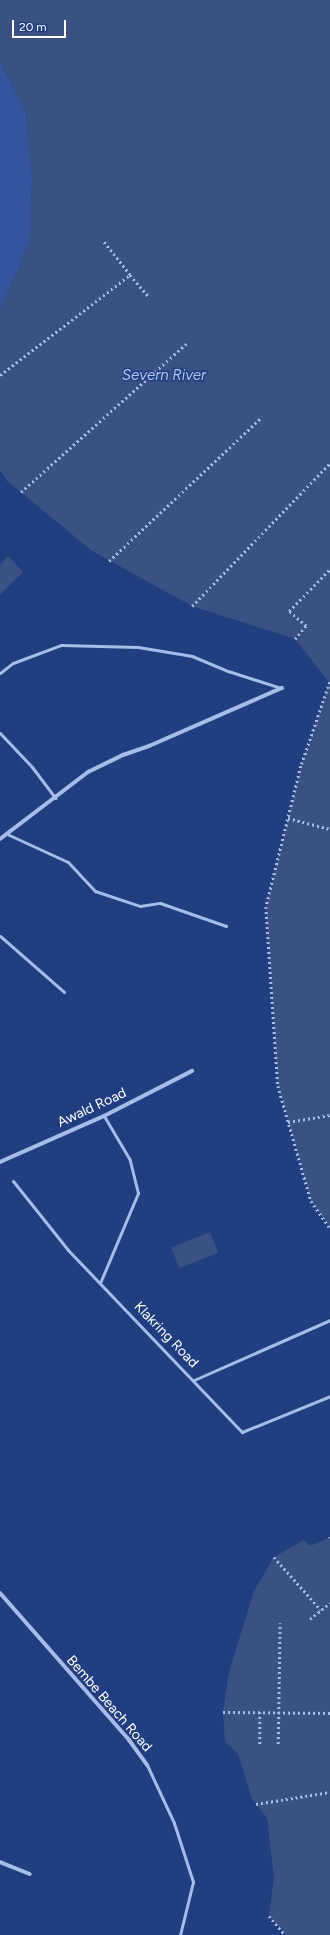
<!DOCTYPE html>
<style>
body{margin:0}
#map{position:relative;width:330px;height:1935px;overflow:hidden;background:#213e81;font-family:Figtree,sans-serif}
div>[style]{position:absolute}
[style*='--x']{left:calc(var(--x)*1px);top:calc(var(--y)*1px);width:calc(var(--w)*1px);rotate:calc(var(--a)*1deg)}
.green>*{inset:0;background:#35569f}
.water>*{inset:0;background:#3c5183;transform-origin:0 0}
.path>*{height:2.5px;margin-top:-1.25px;transform-origin:0;background:repeating-linear-gradient(90deg,#a7bce8 0 2px,transparent 0 5px)}
.service>*{height:3px;margin:-1.5px;padding:0 1.5px;transform-origin:1.5px;border-radius:1.5px;background:#a7bce8}
.minor>*{height:4px;margin:-2px;padding:0 2px;transform-origin:2px;border-radius:2px;background:#a7bce8}
span{translate:-50% -50%;white-space:nowrap;text-align:center;line-height:1.15;-webkit-text-stroke:3px #213e81;paint-order:stroke}
.street-label{font-size:14px;color:#fff}
.water-label{font-size:15px;color:#b3c6f0;font-style:italic}
.scale{position:absolute;left:12px;top:20px;width:54px;height:18px;box-sizing:border-box;border:2px solid #fff;border-top:0;padding-left:5px;font-size:12px;line-height:14px;white-space:nowrap;color:#fff;-webkit-text-stroke:3px #213e81;paint-order:stroke}
</style>
<div id="map">
<div class="green">
<div style="clip-path:polygon(0 61px,26px 112px,32px 177px,30px 241px,0 310px)"></div>
</div>
<div class="water">
<div style="clip-path:polygon(0 0,330px 0,330px 1228px,311px 1201px,278px 1086px,266px 907px,301px 766px,329px 682px,295px 639px,192px 606px,92px 551px,6px 480px,0 470px,0 310px,30px 241px,32px 177px,26px 112px,0 61px)"></div>
<div style="clip-path:polygon(8px 556px,23px 572px,0 595px,0 565px)"></div>
<div style="left:210px;top:1232px;width:22px;height:42px;rotate:68deg"></div>
<div style="clip-path:polygon(330px 1537px,330px 1935px,285px 1935px,269px 1916px,274px 1877px,267px 1818px,252px 1799px,238px 1754px,225px 1742px,223px 1712px,229px 1672px,254px 1591px,274px 1557px,304px 1540px,310px 1546px)"></div>
</div>
<div class="path">
<div style="--x:130;--y:275;--w:29;--a:49"></div>
<div style="--x:0;--y:375;--w:164;--a:-37.6"></div>
<div style="--x:130;--y:275;--w:43;--a:-128.5"></div>
<div style="--x:21;--y:492;--w:222;--a:-41.9"></div>
<div style="--x:109;--y:561;--w:210;--a:-43.3"></div>
<div style="--x:192;--y:606;--w:199;--a:-46"></div>
<div style="--x:295;--y:639;--w:17;--a:-50"></div>
<div style="--x:306;--y:626;--w:23;--a:-139"></div>
<div style="--x:289;--y:611;--w:59;--a:-45.7"></div>
<div style="--x:330;--y:682;--w:89;--a:109"></div>
<div style="--x:301;--y:766;--w:145;--a:103.9"></div>
<div style="--x:266;--y:907;--w:179;--a:86.2"></div>
<div style="--x:278;--y:1086;--w:120;--a:74"></div>
<div style="--x:311;--y:1201;--w:33;--a:55"></div>
<div style="--x:288;--y:818;--w:43;--a:14.7"></div>
<div style="--x:288;--y:1122;--w:43;--a:-9.5"></div>
<div style="--x:330;--y:1537;--w:1;--a:90"></div>
<div style="--x:274;--y:1557;--w:71;--a:48.4"></div>
<div style="--x:310;--y:1619;--w:26;--a:-39"></div>
<div style="--x:223;--y:1712;--w:107;--a:0.5"></div>
<div style="--x:260;--y:1712;--w:33;--a:90"></div>
<div style="--x:278;--y:1744;--w:121;--a:-89.1"></div>
<div style="--x:256;--y:1804;--w:75;--a:-9.2"></div>
<div style="--x:269;--y:1916;--w:25;--a:50"></div>
</div>
<div class="service">
<div style="--x:0;--y:673;--w:16;--a:-38"></div>
<div style="--x:13;--y:663;--w:51;--a:-20.6"></div>
<div style="--x:61;--y:645;--w:77;--a:1.5"></div>
<div style="--x:138;--y:647;--w:55;--a:9.5"></div>
<div style="--x:192;--y:656;--w:39;--a:23"></div>
<div style="--x:228;--y:671;--w:56;--a:17.8"></div>
<div style="--x:0;--y:733;--w:47;--a:46.7"></div>
<div style="--x:32;--y:767;--w:39;--a:53"></div>
<div style="--x:7;--y:834;--w:67;--a:24.7"></div>
<div style="--x:68;--y:862;--w:40;--a:47"></div>
<div style="--x:95;--y:891;--w:47;--a:18.4"></div>
<div style="--x:140;--y:906;--w:20;--a:-9"></div>
<div style="--x:160;--y:903;--w:70;--a:19.2"></div>
<div style="--x:0;--y:936;--w:85;--a:41.2"></div>
<div style="--x:13;--y:1181;--w:88;--a:51.4"></div>
<div style="--x:68;--y:1250;--w:252;--a:46.3"></div>
<div style="--x:242;--y:1432;--w:95;--a:-22.2"></div>
<div style="--x:100;--y:1283;--w:98;--a:-67.1"></div>
<div style="--x:138;--y:1193;--w:34;--a:-104"></div>
<div style="--x:130;--y:1160;--w:51;--a:-120.6"></div>
<div style="--x:194;--y:1380;--w:149;--a:-23.8"></div>
<div style="--x:147;--y:1765;--w:64;--a:65"></div>
<div style="--x:174;--y:1823;--w:62;--a:72.1"></div>
<div style="--x:193;--y:1882;--w:55;--a:103.8"></div>
</div>
<div class="minor">
<div style="--x:0;--y:839;--w:111;--a:-37.3"></div>
<div style="--x:88;--y:772;--w:39;--a:-26"></div>
<div style="--x:123;--y:755;--w:28;--a:-19"></div>
<div style="--x:149;--y:746;--w:145;--a:-23.6"></div>
<div style="--x:0;--y:1162;--w:114;--a:-23.9"></div>
<div style="--x:104;--y:1116;--w:99;--a:-27.1"></div>
<div style="--x:0;--y:1593;--w:196;--a:48.7"></div>
<div style="--x:129;--y:1740;--w:31;--a:54"></div>
<div style="--x:0;--y:1862;--w:32;--a:22"></div>
</div>
<div class="street-label">
<span style="left:92px;top:1108px;rotate:-25deg">Awald Road</span>
<span style="left:166px;top:1335px;rotate:46deg">Klakring Road</span>
<span style="left:109px;top:1704px;rotate:49deg">Bembe Beach Road</span>
</div>
<div class="water-label">
<span style="left:164px;top:376px">Severn River</span>
</div>
<div class="scale">20 m</div>
</div>
